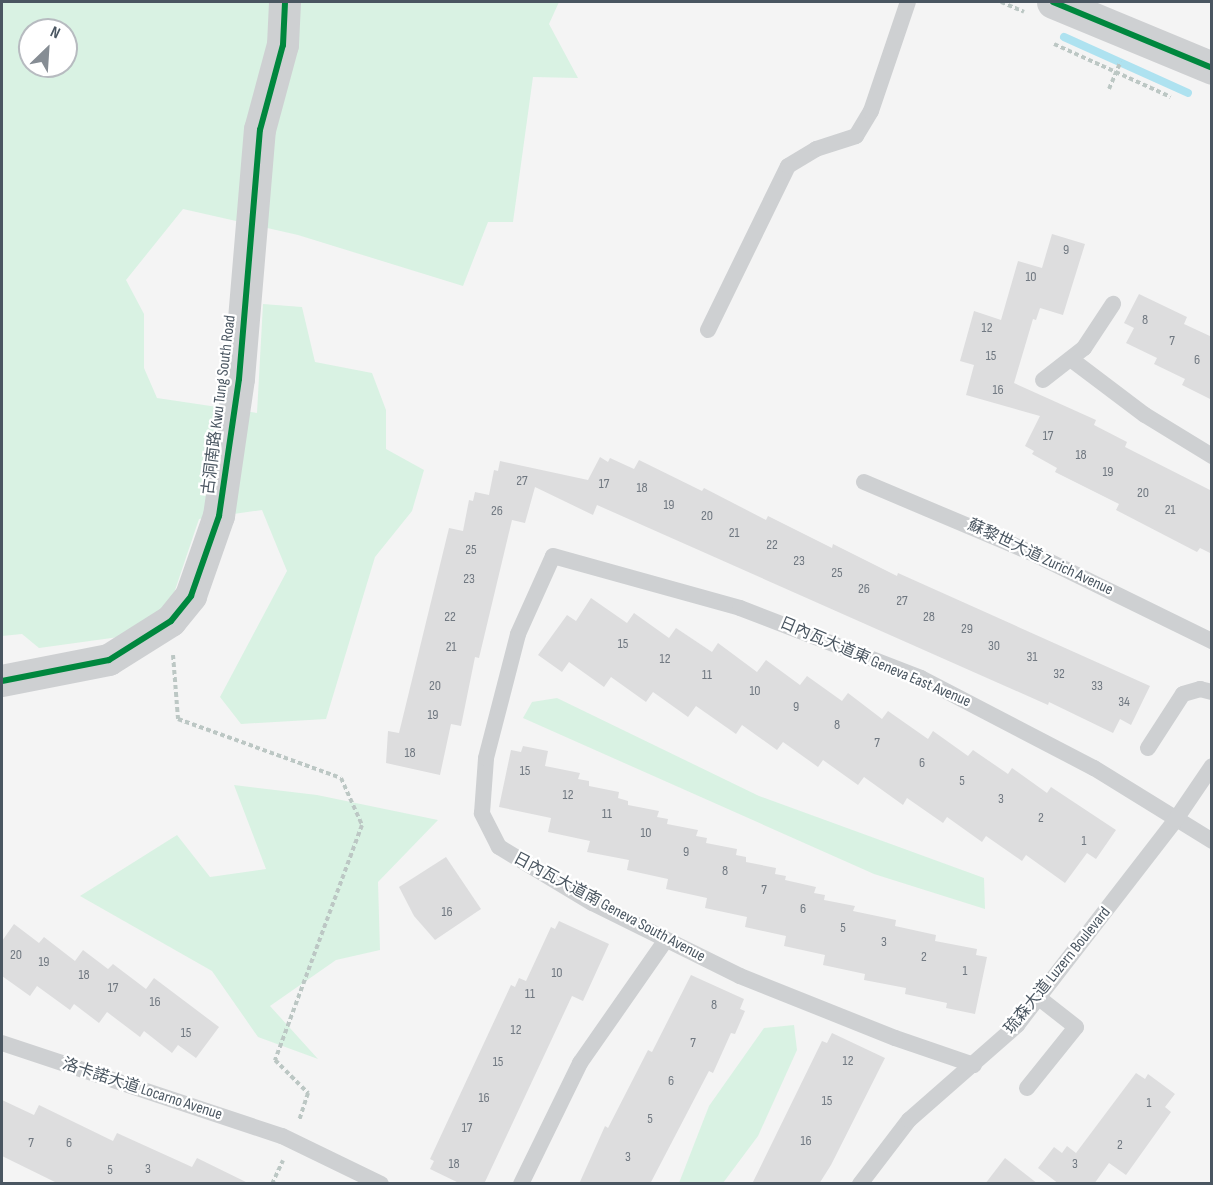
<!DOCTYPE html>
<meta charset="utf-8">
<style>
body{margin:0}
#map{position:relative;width:1213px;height:1185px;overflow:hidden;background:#f4f4f4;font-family:"Sofia Sans Condensed","Noto Sans SC",sans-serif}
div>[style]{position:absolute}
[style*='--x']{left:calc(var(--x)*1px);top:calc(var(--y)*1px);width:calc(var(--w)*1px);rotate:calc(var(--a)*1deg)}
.green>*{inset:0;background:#d9f2e3}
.stream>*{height:8px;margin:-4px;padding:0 4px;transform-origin:4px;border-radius:4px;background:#aee2f0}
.building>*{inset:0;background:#ddddde}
.path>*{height:4px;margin-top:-2px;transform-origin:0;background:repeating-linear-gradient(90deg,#bcc7c4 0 4.5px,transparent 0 7.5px)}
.service>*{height:16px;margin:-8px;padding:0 8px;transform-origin:8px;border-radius:8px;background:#ced0d2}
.minor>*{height:32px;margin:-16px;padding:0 16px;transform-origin:16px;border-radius:16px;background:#ced0d2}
.tertiary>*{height:33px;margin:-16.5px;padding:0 16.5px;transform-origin:16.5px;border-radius:16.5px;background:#ced0d2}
.cycleway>*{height:6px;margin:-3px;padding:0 3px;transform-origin:3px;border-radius:3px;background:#00873e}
span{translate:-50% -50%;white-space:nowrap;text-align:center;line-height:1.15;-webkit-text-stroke:4.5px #fff;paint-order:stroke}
.number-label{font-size:14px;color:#707881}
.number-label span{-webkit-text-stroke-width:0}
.street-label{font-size:16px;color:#4a5661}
.frame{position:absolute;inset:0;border:3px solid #4a5661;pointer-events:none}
.north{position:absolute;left:18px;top:18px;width:60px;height:60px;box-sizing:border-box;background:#fff;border:2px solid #b7bbc0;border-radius:50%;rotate:25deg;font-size:16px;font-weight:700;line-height:24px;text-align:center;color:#4a5661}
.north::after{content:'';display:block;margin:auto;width:21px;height:27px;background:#868d94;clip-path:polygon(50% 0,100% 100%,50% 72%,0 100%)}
</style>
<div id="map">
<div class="green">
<div style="clip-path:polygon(evenodd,2px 2px,559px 2px,549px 24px,578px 78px,533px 77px,513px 222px,488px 222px,463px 286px,298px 235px,183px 209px,126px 280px,144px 314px,144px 368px,157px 398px,257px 413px,263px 304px,302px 307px,315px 362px,372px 373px,386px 410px,386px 449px,424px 470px,412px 511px,375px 557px,326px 719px,241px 724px,220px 697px,287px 571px,262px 510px,199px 519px,171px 602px,126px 636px,39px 648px,22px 634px,2px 636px,2px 2px,30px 30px,66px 30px,66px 66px,30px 66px,30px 30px)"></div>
<div style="clip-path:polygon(557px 698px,759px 796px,984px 878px,985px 909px,874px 874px,523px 718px,532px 702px)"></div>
<div style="clip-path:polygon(234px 785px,317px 795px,438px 820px,378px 882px,380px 950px,336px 960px,270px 1006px,318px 1059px,258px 1037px,212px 971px,80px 896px,177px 835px,210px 877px,266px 869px)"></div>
<div style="clip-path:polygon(794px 1025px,797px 1050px,758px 1136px,723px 1183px,679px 1183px,709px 1106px,764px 1028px)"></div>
</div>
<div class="stream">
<div style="--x:1064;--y:37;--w:136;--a:24.3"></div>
</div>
<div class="building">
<div style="clip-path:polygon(1052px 234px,1085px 244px,1063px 315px,1040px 308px,1036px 320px,1033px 319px,1014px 383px,1096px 420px,1094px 425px,1127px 442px,1125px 447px,1212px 491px,1212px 554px,1200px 548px,1197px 552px,1116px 510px,1119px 504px,1055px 472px,1057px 468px,1032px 454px,1034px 451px,1025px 446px,1040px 416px,966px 395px,974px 365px,960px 361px,974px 311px,1001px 320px,1018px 261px,1042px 268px)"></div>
<div style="clip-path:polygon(1139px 294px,1187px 317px,1184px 324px,1212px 337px,1212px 400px,1182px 385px,1185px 379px,1154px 364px,1157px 358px,1126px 343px,1134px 328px,1124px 323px)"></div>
<div style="clip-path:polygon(600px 457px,608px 462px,610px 458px,634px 469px,639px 460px,702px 491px,704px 488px,766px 520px,768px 516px,832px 548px,833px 544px,897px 576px,898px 573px,1150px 686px,1131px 725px,1120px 719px,1113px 733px,1049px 702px,1048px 705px,597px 505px,593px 515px,535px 487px,525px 523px,512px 520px,479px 658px,475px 657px,461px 726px,451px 724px,440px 775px,386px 763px,388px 731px,399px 733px,449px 528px,463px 531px,469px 500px,473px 501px,475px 492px,489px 495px,494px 470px,498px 471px,500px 461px,588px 480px)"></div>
<div style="clip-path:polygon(591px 598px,627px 623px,634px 613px,669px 638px,676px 628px,712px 652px,718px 643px,757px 672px,766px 660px,800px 685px,807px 676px,842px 701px,848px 693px,882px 719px,888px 711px,928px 739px,933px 731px,968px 756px,973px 750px,1008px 774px,1012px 768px,1047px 793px,1051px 787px,1116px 830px,1096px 859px,1087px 853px,1065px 883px,1026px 855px,1022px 861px,986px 836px,982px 842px,947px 817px,943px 823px,907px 798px,903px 805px,864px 777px,858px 785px,823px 760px,818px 767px,783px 742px,777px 750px,742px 725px,736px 734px,696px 706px,688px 717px,653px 692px,646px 702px,611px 677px,604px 687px,569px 662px,562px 672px,538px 655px,567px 615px,576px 621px)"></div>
<div style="clip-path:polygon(523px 746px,548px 751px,545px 766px,580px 773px,578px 779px,589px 781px,589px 786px,619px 792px,618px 798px,628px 801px,628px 805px,659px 811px,657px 817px,668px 819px,667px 824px,698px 830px,696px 836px,707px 838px,706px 843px,737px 849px,736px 855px,746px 857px,746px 862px,776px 868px,775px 874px,786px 876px,785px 880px,816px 887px,814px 893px,825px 895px,824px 900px,855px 906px,853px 911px,896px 920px,895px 926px,936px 935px,935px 941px,977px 949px,976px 955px,987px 957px,975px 1014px,946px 1008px,947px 1003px,905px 994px,906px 988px,864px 980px,865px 974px,823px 965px,825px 955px,784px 946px,786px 936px,745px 927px,747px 917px,705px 908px,707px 898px,666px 889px,668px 879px,627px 870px,629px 860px,587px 852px,590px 841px,548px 832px,551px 818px,499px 807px,511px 750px,521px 752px)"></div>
<div style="clip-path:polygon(446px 857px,481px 909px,435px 940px,414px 916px,399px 887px)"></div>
<div style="clip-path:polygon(559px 921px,609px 944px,583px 1001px,572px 996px,484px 1184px,461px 1184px,430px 1169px,434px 1161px,430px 1159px,511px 985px,515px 987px,519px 978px,526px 981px,551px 927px,555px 929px)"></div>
<div style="clip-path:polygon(14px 924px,39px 943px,44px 937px,75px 961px,83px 950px,108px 969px,113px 964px,146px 989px,154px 978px,219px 1027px,196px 1058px,178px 1045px,172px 1053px,144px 1031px,140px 1037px,107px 1012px,99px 1023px,74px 1004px,70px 1010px,37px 986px,30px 996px,2px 976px,2px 941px)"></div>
<div style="clip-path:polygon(691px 975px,744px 999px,740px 1009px,745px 1011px,735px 1034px,731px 1033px,713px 1073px,709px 1071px,650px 1184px,579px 1184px,605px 1126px,608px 1128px,648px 1050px,652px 1052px)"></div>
<div style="clip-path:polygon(832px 1033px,885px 1058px,831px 1165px,819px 1184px,752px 1184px,822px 1041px,827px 1043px)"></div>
<div style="clip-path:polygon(1136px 1073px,1145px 1079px,1148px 1074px,1175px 1094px,1165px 1107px,1171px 1112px,1126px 1175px,1109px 1163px,1094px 1184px,1059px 1184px,1038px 1168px,1054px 1147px,1062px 1153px,1067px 1146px,1076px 1153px)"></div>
<div style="clip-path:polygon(2px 1100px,34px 1115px,39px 1105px,113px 1141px,117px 1133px,192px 1167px,197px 1158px,250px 1184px,59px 1184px,2px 1156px)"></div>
<div style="clip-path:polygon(1005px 1158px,1038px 1184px,985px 1184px)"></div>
</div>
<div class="path">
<div style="--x:1001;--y:2;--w:25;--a:23"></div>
<div style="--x:1054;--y:44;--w:128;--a:24.4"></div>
<div style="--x:1109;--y:89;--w:30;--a:-67"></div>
<div style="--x:173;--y:655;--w:64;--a:85.5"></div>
<div style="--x:178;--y:719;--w:173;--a:19.9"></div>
<div style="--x:341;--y:778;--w:51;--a:65.9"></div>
<div style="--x:362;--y:825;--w:251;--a:110.3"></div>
<div style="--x:275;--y:1060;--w:47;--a:45"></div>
<div style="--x:308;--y:1093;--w:28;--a:108"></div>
<div style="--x:272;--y:1184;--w:26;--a:-65"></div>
</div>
<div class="service">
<div style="--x:708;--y:330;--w:182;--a:-64"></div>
<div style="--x:788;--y:166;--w:33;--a:-31"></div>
<div style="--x:816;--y:149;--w:42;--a:-18"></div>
<div style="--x:856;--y:136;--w:29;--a:-59"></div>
<div style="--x:871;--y:111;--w:115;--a:-71.3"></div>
<div style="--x:1072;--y:360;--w:91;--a:37"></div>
<div style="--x:1145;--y:415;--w:79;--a:31.5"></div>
<div style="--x:1043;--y:380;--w:52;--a:-38"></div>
<div style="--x:1084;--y:348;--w:53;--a:-56.6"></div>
<div style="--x:864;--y:482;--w:180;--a:22.9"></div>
<div style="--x:1030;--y:552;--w:203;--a:26.1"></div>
<div style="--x:1148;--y:748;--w:64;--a:-57.1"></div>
<div style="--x:1183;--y:694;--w:18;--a:-16"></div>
<div style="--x:1200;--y:689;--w:12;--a:14"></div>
<div style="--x:2;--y:1043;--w:295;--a:18.4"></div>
<div style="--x:282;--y:1136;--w:110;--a:25.9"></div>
<div style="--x:974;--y:1065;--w:83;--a:-161.1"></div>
<div style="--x:895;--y:1038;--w:167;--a:-158.2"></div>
<div style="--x:740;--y:976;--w:165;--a:-153.7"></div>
<div style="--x:592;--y:903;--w:109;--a:-148.9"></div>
<div style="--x:499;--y:847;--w:38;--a:-117"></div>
<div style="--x:482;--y:813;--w:55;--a:-85.8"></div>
<div style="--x:486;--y:758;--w:128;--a:-75.5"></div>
<div style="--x:518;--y:634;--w:85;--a:-65.8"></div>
<div style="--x:553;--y:556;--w:194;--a:15.5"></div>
<div style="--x:740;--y:608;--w:194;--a:21.1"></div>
<div style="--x:921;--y:678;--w:195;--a:27.5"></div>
<div style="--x:1094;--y:768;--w:139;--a:31.7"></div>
<div style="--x:1027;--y:1088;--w:78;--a:-51.2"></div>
<div style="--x:1076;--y:1027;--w:47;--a:-141.9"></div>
<div style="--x:521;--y:1184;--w:135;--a:-64"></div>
<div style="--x:580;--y:1063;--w:149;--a:-55.1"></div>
<div style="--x:860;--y:1184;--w:81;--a:-52.6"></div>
<div style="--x:909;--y:1120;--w:144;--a:-41.3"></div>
<div style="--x:1017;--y:1025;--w:260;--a:-52.3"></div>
<div style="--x:1176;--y:819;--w:64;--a:-55.8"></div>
</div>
<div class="minor">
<div style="--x:2;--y:681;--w:109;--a:-11.1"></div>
<div style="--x:109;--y:660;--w:73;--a:-32.2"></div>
<div style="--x:171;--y:621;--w:32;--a:-51"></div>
<div style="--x:191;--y:596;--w:85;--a:-70.7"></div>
<div style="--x:219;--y:516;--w:138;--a:-81.7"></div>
<div style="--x:239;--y:379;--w:250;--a:-85.2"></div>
<div style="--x:260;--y:130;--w:88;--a:-74.9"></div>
<div style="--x:283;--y:45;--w:43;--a:-87.3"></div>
</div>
<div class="tertiary">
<div style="--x:1053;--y:2;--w:172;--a:22.5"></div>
</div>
<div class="cycleway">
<div style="--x:1053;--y:2;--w:172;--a:22.5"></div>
<div style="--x:2;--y:681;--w:109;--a:-11.1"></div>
<div style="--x:109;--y:660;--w:73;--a:-32.2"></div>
<div style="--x:171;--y:621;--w:32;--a:-51"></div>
<div style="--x:191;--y:596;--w:85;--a:-70.7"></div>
<div style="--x:219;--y:516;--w:138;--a:-81.7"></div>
<div style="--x:239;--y:379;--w:250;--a:-85.2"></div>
<div style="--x:260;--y:130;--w:88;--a:-74.9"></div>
<div style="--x:283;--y:45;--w:43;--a:-87.3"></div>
</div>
<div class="number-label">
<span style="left:1066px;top:250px">9</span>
<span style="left:1031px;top:277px">10</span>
<span style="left:1145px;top:320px">8</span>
<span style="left:987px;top:328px">12</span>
<span style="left:1172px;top:341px">7</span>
<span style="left:991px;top:356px">15</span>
<span style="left:1197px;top:360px">6</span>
<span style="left:998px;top:390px">16</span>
<span style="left:1048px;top:436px">17</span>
<span style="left:1081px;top:455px">18</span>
<span style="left:1108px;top:472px">19</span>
<span style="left:522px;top:481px">27</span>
<span style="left:604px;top:484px">17</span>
<span style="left:642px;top:488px">18</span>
<span style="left:1143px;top:493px">20</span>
<span style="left:669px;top:505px">19</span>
<span style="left:1170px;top:510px">21</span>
<span style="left:497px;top:511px">26</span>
<span style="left:707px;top:516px">20</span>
<span style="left:734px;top:533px">21</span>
<span style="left:772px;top:545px">22</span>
<span style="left:471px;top:550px">25</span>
<span style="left:799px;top:561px">23</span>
<span style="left:837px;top:573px">25</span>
<span style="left:469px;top:579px">23</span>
<span style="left:864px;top:589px">26</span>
<span style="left:902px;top:601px">27</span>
<span style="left:450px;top:617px">22</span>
<span style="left:929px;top:617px">28</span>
<span style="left:967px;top:629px">29</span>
<span style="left:623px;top:644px">15</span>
<span style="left:994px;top:646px">30</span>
<span style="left:451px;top:647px">21</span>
<span style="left:1032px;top:657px">31</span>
<span style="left:665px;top:659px">12</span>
<span style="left:1059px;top:674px">32</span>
<span style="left:707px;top:675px">11</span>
<span style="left:435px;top:686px">20</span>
<span style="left:1097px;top:686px">33</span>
<span style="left:755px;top:691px">10</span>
<span style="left:1124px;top:702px">34</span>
<span style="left:796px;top:707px">9</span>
<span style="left:433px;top:715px">19</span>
<span style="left:837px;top:725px">8</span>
<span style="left:877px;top:743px">7</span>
<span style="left:410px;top:753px">18</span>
<span style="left:922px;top:763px">6</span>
<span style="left:525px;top:771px">15</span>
<span style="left:962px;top:781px">5</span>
<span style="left:568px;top:795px">12</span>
<span style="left:1001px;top:799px">3</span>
<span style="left:607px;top:814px">11</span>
<span style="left:1041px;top:818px">2</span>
<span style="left:646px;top:833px">10</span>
<span style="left:1084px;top:841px">1</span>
<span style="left:686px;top:852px">9</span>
<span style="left:725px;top:871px">8</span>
<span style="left:764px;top:890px">7</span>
<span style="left:803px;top:909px">6</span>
<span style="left:447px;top:912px">16</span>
<span style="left:843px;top:928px">5</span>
<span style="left:884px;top:942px">3</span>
<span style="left:16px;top:955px">20</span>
<span style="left:924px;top:957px">2</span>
<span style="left:44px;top:962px">19</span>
<span style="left:965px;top:971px">1</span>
<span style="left:557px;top:973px">10</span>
<span style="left:84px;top:975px">18</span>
<span style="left:113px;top:988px">17</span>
<span style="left:530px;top:994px">11</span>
<span style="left:155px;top:1002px">16</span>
<span style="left:714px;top:1005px">8</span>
<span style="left:516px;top:1030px">12</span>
<span style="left:186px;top:1033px">15</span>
<span style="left:693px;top:1043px">7</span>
<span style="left:848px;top:1061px">12</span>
<span style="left:498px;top:1062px">15</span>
<span style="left:671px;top:1081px">6</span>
<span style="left:484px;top:1098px">16</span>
<span style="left:827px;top:1101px">15</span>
<span style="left:1149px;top:1103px">1</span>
<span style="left:650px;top:1119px">5</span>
<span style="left:467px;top:1128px">17</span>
<span style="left:806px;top:1141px">16</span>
<span style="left:31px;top:1143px">7</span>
<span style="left:69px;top:1143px">6</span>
<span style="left:1120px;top:1145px">2</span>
<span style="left:628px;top:1157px">3</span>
<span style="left:454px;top:1164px">18</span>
<span style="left:1075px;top:1164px">3</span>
<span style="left:148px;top:1169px">3</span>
<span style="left:110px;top:1170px">5</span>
</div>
<div class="street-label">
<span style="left:220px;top:405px;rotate:-83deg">古洞南路 Kwu Tung South Road</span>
<span style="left:1040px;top:558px;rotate:25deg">蘇黎世大道 Zurich Avenue</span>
<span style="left:875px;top:663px;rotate:23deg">日內瓦大道東 Geneva East Avenue</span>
<span style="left:609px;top:908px;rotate:28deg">日內瓦大道南 Geneva South Avenue</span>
<span style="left:1058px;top:971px;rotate:-51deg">琉森大道 Luzern Boulevard</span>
<span style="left:142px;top:1090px;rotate:18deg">洛卡諾大道 Locarno Avenue</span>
</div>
<div class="frame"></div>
<div class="north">N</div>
</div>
